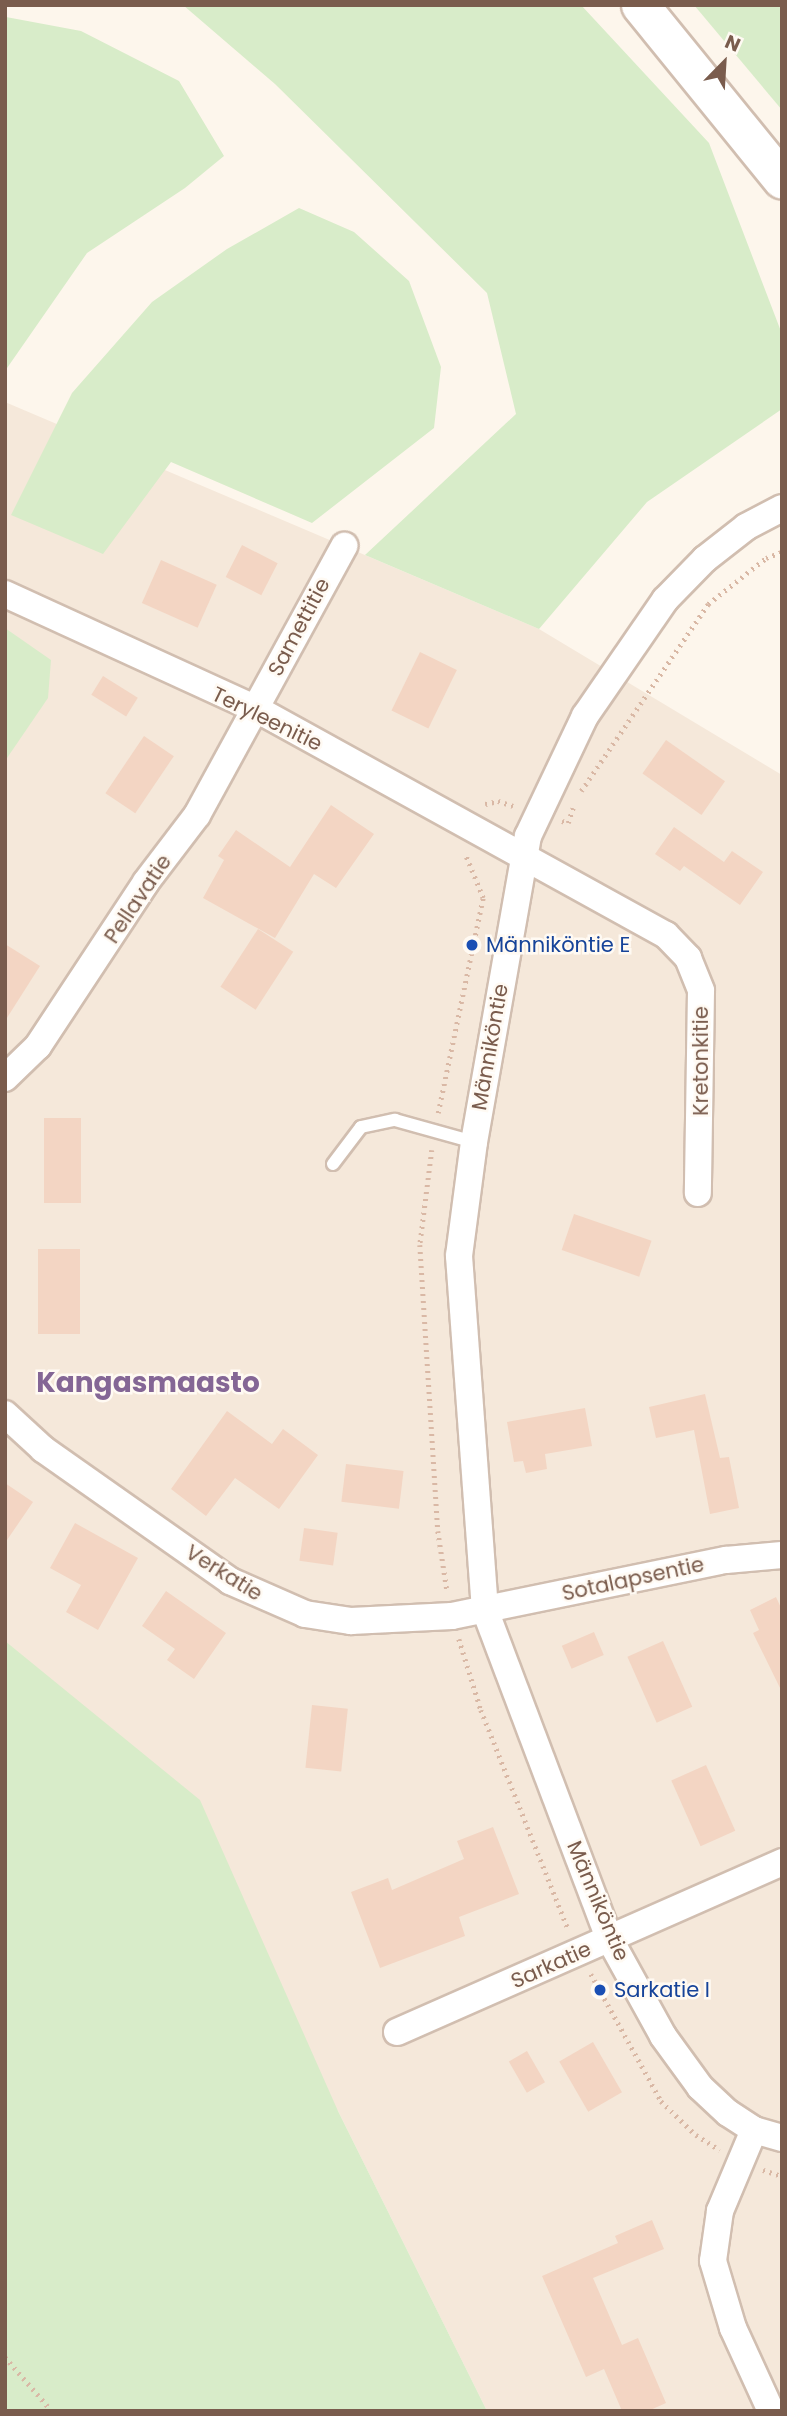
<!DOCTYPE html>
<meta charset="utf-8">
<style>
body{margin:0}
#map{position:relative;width:787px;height:2416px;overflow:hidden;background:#fdf6ec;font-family:Poppins,sans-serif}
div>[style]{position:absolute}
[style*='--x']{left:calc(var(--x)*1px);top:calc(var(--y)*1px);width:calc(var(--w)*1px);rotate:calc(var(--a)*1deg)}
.residential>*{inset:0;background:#f5e8da}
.green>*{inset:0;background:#d8ecc9}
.building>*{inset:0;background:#f3d5c3;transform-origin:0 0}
.path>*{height:4.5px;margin-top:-2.25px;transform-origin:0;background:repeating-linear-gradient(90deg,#d9b8a5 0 2px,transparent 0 7px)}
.roads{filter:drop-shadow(2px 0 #d1beb0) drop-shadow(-2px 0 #d1beb0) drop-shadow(0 2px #d1beb0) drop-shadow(0 -2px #d1beb0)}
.lane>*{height:12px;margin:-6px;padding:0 6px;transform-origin:6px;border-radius:6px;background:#fff}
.street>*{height:26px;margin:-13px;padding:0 13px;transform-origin:13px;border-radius:13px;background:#fff}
.secondary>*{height:37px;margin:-18.5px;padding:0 18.5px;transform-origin:18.5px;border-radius:18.5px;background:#fff}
.dots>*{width:19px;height:19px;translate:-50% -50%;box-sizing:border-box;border:4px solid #fffaf3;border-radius:50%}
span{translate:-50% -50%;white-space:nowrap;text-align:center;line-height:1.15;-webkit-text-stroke:5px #fffaf3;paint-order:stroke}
.street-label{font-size:21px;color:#7a5c4d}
.transit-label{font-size:21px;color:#164399}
.left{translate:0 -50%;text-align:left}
.district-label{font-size:28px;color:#846695;font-weight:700}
.frame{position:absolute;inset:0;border:7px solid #7a5c4d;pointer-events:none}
.north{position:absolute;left:689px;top:28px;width:70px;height:70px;-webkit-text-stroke:5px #fffaf3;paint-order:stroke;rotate:24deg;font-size:19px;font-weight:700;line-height:28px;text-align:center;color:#7a5c4d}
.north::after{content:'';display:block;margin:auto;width:24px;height:32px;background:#7a5c4d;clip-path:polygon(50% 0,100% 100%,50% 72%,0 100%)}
</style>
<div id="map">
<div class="residential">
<div style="clip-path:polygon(5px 402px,539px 629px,782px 775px,782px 2411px,487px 2411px,338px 2111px,5px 1655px)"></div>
</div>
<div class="green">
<div style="clip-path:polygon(183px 5px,581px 5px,709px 143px,782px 334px,782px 409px,647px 502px,539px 629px,365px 555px,516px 414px,487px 293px,275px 84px)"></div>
<div style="clip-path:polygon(694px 5px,782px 5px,782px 110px)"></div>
<div style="clip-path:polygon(6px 17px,81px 31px,179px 81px,224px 156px,185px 188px,87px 253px,5px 371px)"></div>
<div style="clip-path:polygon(299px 208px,354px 232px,409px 281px,441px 367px,434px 428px,312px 523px,171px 462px,103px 554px,11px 515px,72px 393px,152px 302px,227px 249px)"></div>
<div style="clip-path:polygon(5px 628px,51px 660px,48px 698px,5px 761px)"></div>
<div style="clip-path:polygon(5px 1641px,200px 1800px,338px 2111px,487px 2411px,5px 2411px)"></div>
</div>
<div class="building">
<div style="left:242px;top:545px;width:40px;height:36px;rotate:27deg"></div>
<div style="left:161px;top:560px;width:61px;height:47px;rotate:24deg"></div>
<div style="left:420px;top:652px;width:41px;height:65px;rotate:26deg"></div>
<div style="left:103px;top:676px;width:41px;height:22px;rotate:32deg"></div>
<div style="left:144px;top:736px;width:36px;height:69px;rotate:34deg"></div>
<div style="left:666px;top:740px;width:72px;height:41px;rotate:35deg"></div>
<div style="clip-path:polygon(331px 805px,374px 834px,336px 888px,314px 874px,275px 938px,203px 898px,224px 860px,218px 856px,236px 830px,290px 867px)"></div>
<div style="clip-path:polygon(674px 827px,724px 862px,732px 851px,763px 872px,740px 905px,684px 866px,680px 871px,655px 854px)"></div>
<div style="left:258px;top:929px;width:42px;height:69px;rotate:33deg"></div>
<div style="clip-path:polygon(5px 944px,40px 966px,5px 1021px)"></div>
<div style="left:44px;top:1118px;width:37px;height:85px"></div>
<div style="left:574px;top:1214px;width:82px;height:38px;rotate:19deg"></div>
<div style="left:38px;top:1249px;width:42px;height:85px"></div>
<div style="clip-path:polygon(705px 1394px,720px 1458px,729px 1457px,739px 1508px,710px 1514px,694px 1430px,656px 1438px,649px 1407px)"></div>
<div style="clip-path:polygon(585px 1408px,592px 1446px,545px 1454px,547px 1469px,526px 1473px,523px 1461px,514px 1462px,507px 1422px)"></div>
<div style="clip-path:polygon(227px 1411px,272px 1444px,283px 1429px,318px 1455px,279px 1509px,235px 1478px,206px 1516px,171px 1489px)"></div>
<div style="left:346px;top:1464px;width:58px;height:38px;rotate:7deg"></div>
<div style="clip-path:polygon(5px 1483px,33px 1502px,5px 1543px)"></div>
<div style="clip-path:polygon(75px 1523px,138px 1558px,98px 1630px,66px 1612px,81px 1585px,50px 1568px)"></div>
<div style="left:304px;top:1528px;width:34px;height:33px;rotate:8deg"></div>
<div style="clip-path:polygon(166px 1591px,226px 1633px,194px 1679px,167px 1660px,175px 1649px,142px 1626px)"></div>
<div style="clip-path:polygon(776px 1597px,782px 1610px,782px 1692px,753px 1633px,759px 1630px,750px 1610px)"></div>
<div style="left:594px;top:1632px;width:25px;height:35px;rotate:67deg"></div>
<div style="left:663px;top:1641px;width:72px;height:39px;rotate:66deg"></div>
<div style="left:312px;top:1705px;width:36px;height:63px;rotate:6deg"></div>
<div style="left:706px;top:1765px;width:72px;height:38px;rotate:66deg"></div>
<div style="clip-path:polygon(493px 1827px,519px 1894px,459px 1917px,465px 1936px,380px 1968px,351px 1892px,388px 1878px,392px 1890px,464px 1859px,457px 1841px)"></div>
<div style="left:593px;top:2042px;width:58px;height:39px;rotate:60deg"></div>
<div style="left:527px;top:2051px;width:36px;height:21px;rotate:60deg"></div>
<div style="clip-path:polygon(652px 2220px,664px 2249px,593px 2278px,622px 2345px,638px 2338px,666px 2403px,648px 2411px,622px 2411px,604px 2369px,586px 2377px,542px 2276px,618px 2243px,615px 2236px)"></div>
</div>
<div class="path">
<div style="--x:581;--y:791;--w:226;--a:-55.8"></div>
<div style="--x:708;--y:604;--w:74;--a:-38.4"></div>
<div style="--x:766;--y:558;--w:17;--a:-21"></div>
<div style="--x:485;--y:804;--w:13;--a:-13"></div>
<div style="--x:498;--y:801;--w:16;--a:18"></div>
<div style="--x:562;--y:821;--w:6;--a:18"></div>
<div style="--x:568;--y:823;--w:16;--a:-72"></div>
<div style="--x:438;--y:1113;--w:220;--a:-78.2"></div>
<div style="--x:483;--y:898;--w:48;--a:-112.2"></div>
<div style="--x:432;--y:1150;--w:96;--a:97.2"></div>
<div style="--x:420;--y:1245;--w:287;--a:86.4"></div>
<div style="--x:438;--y:1531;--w:60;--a:81.3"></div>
<div style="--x:459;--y:1639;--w:74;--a:72.8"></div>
<div style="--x:481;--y:1710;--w:236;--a:68.3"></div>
<div style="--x:591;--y:1974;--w:145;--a:61.1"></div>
<div style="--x:661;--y:2101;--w:49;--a:44.2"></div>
<div style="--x:696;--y:2135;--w:28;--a:32"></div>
<div style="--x:763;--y:2170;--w:20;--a:18"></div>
<div style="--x:5;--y:2357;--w:72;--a:49"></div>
</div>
<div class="roads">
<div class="lane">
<div style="--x:333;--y:1164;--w:46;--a:-52.9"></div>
<div style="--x:361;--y:1127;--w:35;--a:-12"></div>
<div style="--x:395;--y:1120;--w:82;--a:15.6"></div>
</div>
<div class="street">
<div style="--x:782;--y:508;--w:41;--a:152.2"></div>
<div style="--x:746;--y:527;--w:52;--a:142"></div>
<div style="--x:705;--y:559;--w:57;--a:134.3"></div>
<div style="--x:665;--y:600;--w:141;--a:124.6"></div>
<div style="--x:585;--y:716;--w:133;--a:115.4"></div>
<div style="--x:528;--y:836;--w:311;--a:100"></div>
<div style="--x:474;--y:1142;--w:115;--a:97.5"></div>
<div style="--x:459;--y:1256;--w:355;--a:85.8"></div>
<div style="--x:485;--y:1610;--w:351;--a:69.3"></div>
<div style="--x:609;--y:1938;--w:112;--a:61.1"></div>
<div style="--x:663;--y:2036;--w:63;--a:54"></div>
<div style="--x:700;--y:2087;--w:38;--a:43"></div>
<div style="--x:728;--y:2113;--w:31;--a:33"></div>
<div style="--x:754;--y:2130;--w:29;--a:16"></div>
<div style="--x:5;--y:594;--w:278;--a:24.6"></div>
<div style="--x:258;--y:710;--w:466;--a:28.9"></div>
<div style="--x:666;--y:935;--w:32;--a:46"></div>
<div style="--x:688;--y:958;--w:35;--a:68"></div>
<div style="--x:701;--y:991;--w:202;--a:90.9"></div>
<div style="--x:5;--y:1078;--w:46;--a:-44.1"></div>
<div style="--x:38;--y:1046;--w:196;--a:-56.6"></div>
<div style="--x:146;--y:882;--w:84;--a:-52.7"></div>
<div style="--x:197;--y:815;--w:307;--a:-61.3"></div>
<div style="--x:5;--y:1414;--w:52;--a:42.6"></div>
<div style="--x:43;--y:1449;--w:229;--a:35.2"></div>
<div style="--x:230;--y:1581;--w:82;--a:23.7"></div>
<div style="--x:305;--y:1614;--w:47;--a:8.7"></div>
<div style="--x:351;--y:1621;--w:101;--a:-2.8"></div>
<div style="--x:452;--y:1616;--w:280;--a:-11.6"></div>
<div style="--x:726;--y:1560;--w:56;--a:-5.1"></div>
<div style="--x:397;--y:2032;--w:421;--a:-23.8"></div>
<div style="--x:754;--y:2130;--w:88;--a:112.8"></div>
<div style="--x:720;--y:2211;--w:50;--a:98"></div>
<div style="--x:713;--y:2261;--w:70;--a:73.4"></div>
<div style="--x:733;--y:2328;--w:91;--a:65.4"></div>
</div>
<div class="secondary">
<div style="--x:640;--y:5;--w:225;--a:50.9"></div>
</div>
</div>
<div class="dots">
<div style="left:472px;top:945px;background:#1a4fb4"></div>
<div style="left:600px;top:1990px;background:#1a4fb4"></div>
</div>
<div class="street-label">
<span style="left:299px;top:627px;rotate:-62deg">Samettitie</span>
<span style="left:267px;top:719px;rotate:26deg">Teryleenitie</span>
<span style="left:138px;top:899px;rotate:-56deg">Pellavatie</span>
<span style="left:490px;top:1047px;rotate:-80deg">Männiköntie</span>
<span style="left:701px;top:1061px;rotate:-90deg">Kretonkitie</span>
<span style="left:224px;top:1573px;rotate:32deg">Verkatie</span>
<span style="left:633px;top:1579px;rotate:-12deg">Sotalapsentie</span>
<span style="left:598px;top:1901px;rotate:67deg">Männiköntie</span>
<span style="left:551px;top:1965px;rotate:-24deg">Sarkatie</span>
</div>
<div class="transit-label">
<span class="left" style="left:486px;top:945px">Männiköntie E</span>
<span class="left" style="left:614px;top:1990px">Sarkatie I</span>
</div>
<div class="district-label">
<span style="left:148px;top:1383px">Kangasmaasto</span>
</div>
<div class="frame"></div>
<div class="north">N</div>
</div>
